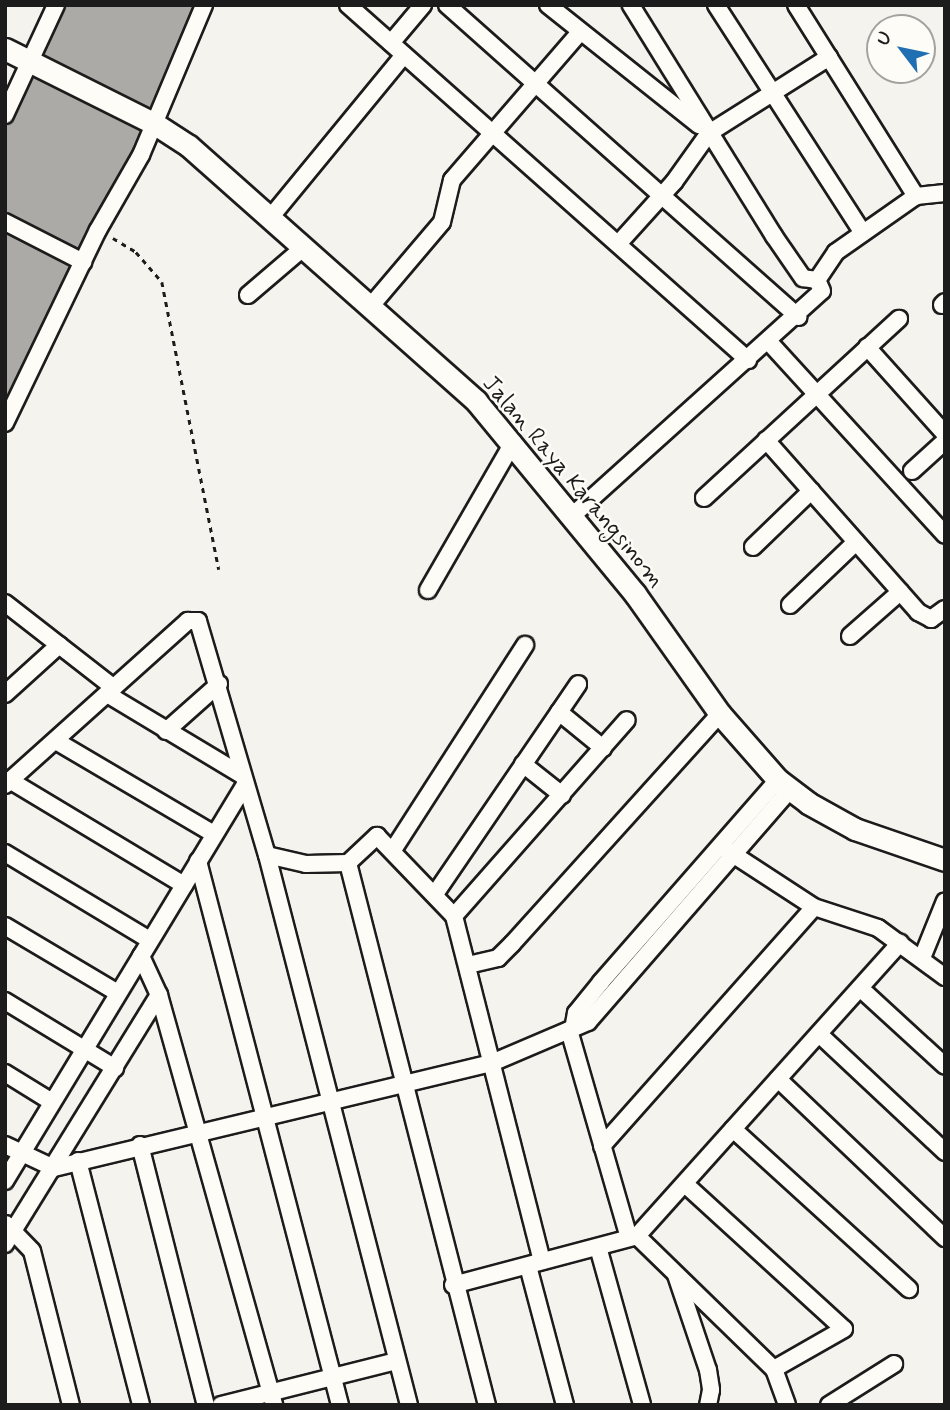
<!DOCTYPE html>
<style>
body{margin:0}
#map{position:relative;width:950px;height:1410px;overflow:hidden;background:#f4f3ee;font-family:Mynerve,sans-serif}
div>[style]{position:absolute}
[style*='--x']{left:calc(var(--x)*1px);top:calc(var(--y)*1px);width:calc(var(--w)*1px);rotate:calc(var(--a)*1deg)}
.water>*{inset:0;background:#abaaa6}
.path>*{height:2.5px;margin-top:-1.25px;transform-origin:0;background:repeating-linear-gradient(90deg,#1c1c1c 0 5px,transparent 0 10px)}
.roads{filter:drop-shadow(2px 0 #1c1c1c) drop-shadow(-2px 0 #1c1c1c) drop-shadow(0 2px #1c1c1c) drop-shadow(0 -2px #1c1c1c)}
.minor>*{height:16px;margin:-8px;padding:0 8px;transform-origin:8px;border-radius:8px;background:#fdfcf7}
.tertiary>*{height:21px;margin:-10.5px;padding:0 10.5px;transform-origin:10.5px;border-radius:10.5px;background:#fdfcf7}
span{translate:-50% -50%;white-space:nowrap;text-align:center;line-height:1.15;-webkit-text-stroke:5px #fdfcf7;paint-order:stroke}
.street-label{font-size:24px;color:#1c1c1c}
.frame{position:absolute;inset:0;border:7px solid #1c1c1c;pointer-events:none}
.north{position:absolute;left:866px;top:14px;width:70px;height:70px;box-sizing:border-box;background:#fdfcf7;border:2px solid #a3a29f;border-radius:50%;rotate:302deg;font-size:19px;font-weight:700;line-height:28px;text-align:center;color:#1c1c1c}
.north::after{content:'';display:block;margin:auto;width:24px;height:32px;background:#1f6fb2;clip-path:polygon(50% 0,100% 100%,50% 72%,0 100%)}
</style>
<div id="map">
<div class="water">
<div style="clip-path:polygon(56px 5px,204px 5px,5px 423px,5px 115px)"></div>
</div>
<div class="path">
<div style="--x:113;--y:238;--w:27;--a:31"></div>
<div style="--x:136;--y:252;--w:40;--a:49"></div>
<div style="--x:162;--y:282;--w:293;--a:78.8"></div>
</div>
<div class="roads">
<div class="minor">
<div style="--x:348;--y:5;--w:535;--a:41.59"></div>
<div style="--x:447;--y:5;--w:470;--a:41.6"></div>
<div style="--x:548;--y:5;--w:193;--a:38.5"></div>
<div style="--x:716;--y:5;--w:271;--a:57.2"></div>
<div style="--x:796;--y:5;--w:226;--a:57.9"></div>
<div style="--x:916;--y:196;--w:98;--a:145"></div>
<div style="--x:836;--y:252;--w:34;--a:124"></div>
<div style="--x:391;--y:43;--w:50;--a:-49.9"></div>
<div style="--x:5;--y:115;--w:121;--a:-65.1"></div>
<div style="--x:916;--y:196;--w:29;--a:-6"></div>
<div style="--x:270;--y:218;--w:211;--a:-50.6"></div>
<div style="--x:5;--y:222;--w:88;--a:27.1"></div>
<div style="--x:618;--y:244;--w:84;--a:-47.9"></div>
<div style="--x:674;--y:182;--w:60;--a:-54.5"></div>
<div style="--x:709;--y:133;--w:142;--a:-32.3"></div>
<div style="--x:248;--y:295;--w:72;--a:-40.5"></div>
<div style="--x:942;--y:305;--w:4;--a:-45"></div>
<div style="--x:370;--y:307;--w:111;--a:-49.7"></div>
<div style="--x:442;--y:222;--w:43;--a:-76.6"></div>
<div style="--x:452;--y:180;--w:196;--a:-49.1"></div>
<div style="--x:769;--y:342;--w:261;--a:47.6"></div>
<div style="--x:867;--y:347;--w:117;--a:48.1"></div>
<div style="--x:5;--y:423;--w:214;--a:-64.3"></div>
<div style="--x:98;--y:230;--w:86;--a:-60.2"></div>
<div style="--x:141;--y:155;--w:163;--a:-67.2"></div>
<div style="--x:766;--y:440;--w:230;--a:48.5"></div>
<div style="--x:918;--y:612;--w:15;--a:28"></div>
<div style="--x:931;--y:619;--w:17;--a:-36"></div>
<div style="--x:912;--y:471;--w:45;--a:-42.3"></div>
<div style="--x:704;--y:498;--w:265;--a:-42.6"></div>
<div style="--x:572;--y:516;--w:336;--a:-42"></div>
<div style="--x:822;--y:291;--w:12;--a:-114"></div>
<div style="--x:817;--y:280;--w:14;--a:-172"></div>
<div style="--x:803;--y:278;--w:51;--a:-124.6"></div>
<div style="--x:774;--y:236;--w:272;--a:-121.8"></div>
<div style="--x:753;--y:547;--w:81;--a:-44"></div>
<div style="--x:428;--y:590;--w:170;--a:-60"></div>
<div style="--x:5;--y:603;--w:138;--a:37.9"></div>
<div style="--x:790;--y:605;--w:91;--a:-43.7"></div>
<div style="--x:850;--y:636;--w:67;--a:-41.3"></div>
<div style="--x:5;--y:694;--w:73;--a:-42.2"></div>
<div style="--x:107;--y:694;--w:157;--a:31"></div>
<div style="--x:559;--y:712;--w:57;--a:39.3"></div>
<div style="--x:166;--y:731;--w:71;--a:-41.6"></div>
<div style="--x:56;--y:741;--w:183;--a:30.5"></div>
<div style="--x:523;--y:764;--w:50;--a:38.5"></div>
<div style="--x:11;--y:781;--w:202;--a:31"></div>
<div style="--x:5;--y:785;--w:246;--a:-41.9"></div>
<div style="--x:188;--y:621;--w:10;--a:0"></div>
<div style="--x:198;--y:621;--w:244;--a:73.6"></div>
<div style="--x:267;--y:855;--w:568;--a:75.52"></div>
<div style="--x:725;--y:849;--w:106;--a:33.1"></div>
<div style="--x:814;--y:907;--w:67;--a:18.2"></div>
<div style="--x:878;--y:928;--w:83;--a:36.2"></div>
<div style="--x:393;--y:850;--w:244;--a:-57.2"></div>
<div style="--x:5;--y:853;--w:169;--a:31"></div>
<div style="--x:267;--y:855;--w:40;--a:13"></div>
<div style="--x:306;--y:864;--w:42;--a:-1.4"></div>
<div style="--x:348;--y:863;--w:40;--a:-43"></div>
<div style="--x:377;--y:836;--w:111;--a:46.1"></div>
<div style="--x:454;--y:916;--w:356;--a:75.7"></div>
<div style="--x:198;--y:861;--w:562;--a:75.37"></div>
<div style="--x:348;--y:863;--w:560;--a:75.62"></div>
<div style="--x:435;--y:894;--w:254;--a:-55.7"></div>
<div style="--x:454;--y:916;--w:261;--a:-48.6"></div>
<div style="--x:5;--y:926;--w:131;--a:30.7"></div>
<div style="--x:141;--y:956;--w:43;--a:65.2"></div>
<div style="--x:159;--y:995;--w:426;--a:74.3"></div>
<div style="--x:922;--y:958;--w:61;--a:-68"></div>
<div style="--x:468;--y:965;--w:31;--a:-13"></div>
<div style="--x:498;--y:958;--w:20;--a:-45"></div>
<div style="--x:512;--y:944;--w:310;--a:-47.9"></div>
<div style="--x:860;--y:988;--w:115;--a:42.5"></div>
<div style="--x:5;--y:1001;--w:129;--a:31.3"></div>
<div style="--x:574;--y:1024;--w:11;--a:-80"></div>
<div style="--x:576;--y:1013;--w:40;--a:-51"></div>
<div style="--x:601;--y:982;--w:269;--a:-48.8"></div>
<div style="--x:569;--y:1030;--w:216;--a:73.9"></div>
<div style="--x:819;--y:1034;--w:173;--a:43.1"></div>
<div style="--x:5;--y:1073;--w:55;--a:31.7"></div>
<div style="--x:778;--y:1079;--w:231;--a:43.6"></div>
<div style="--x:733;--y:1129;--w:238;--a:42.3"></div>
<div style="--x:5;--y:1145;--w:54;--a:25.1"></div>
<div style="--x:54;--y:1168;--w:453;--a:-13.5"></div>
<div style="--x:494;--y:1062;--w:102;--a:-23.1"></div>
<div style="--x:588;--y:1022;--w:308;--a:-49"></div>
<div style="--x:140;--y:1145;--w:268;--a:75.8"></div>
<div style="--x:602;--y:1146;--w:319;--a:-48.4"></div>
<div style="--x:78;--y:1161;--w:252;--a:75.5"></div>
<div style="--x:5;--y:1181;--w:462;--a:-58.8"></div>
<div style="--x:685;--y:1184;--w:215;--a:42.4"></div>
<div style="--x:844;--y:1329;--w:81;--a:150.3"></div>
<div style="--x:6;--y:1224;--w:37;--a:46"></div>
<div style="--x:32;--y:1251;--w:159;--a:75.8"></div>
<div style="--x:637;--y:1236;--w:191;--a:44.2"></div>
<div style="--x:774;--y:1369;--w:38;--a:70"></div>
<div style="--x:5;--y:1244;--w:293;--a:-58.3"></div>
<div style="--x:598;--y:1247;--w:164;--a:74.4"></div>
<div style="--x:528;--y:1266;--w:144;--a:75.1"></div>
<div style="--x:676;--y:1275;--w:100;--a:71.4"></div>
<div style="--x:708;--y:1370;--w:20;--a:81"></div>
<div style="--x:711;--y:1390;--w:15;--a:101"></div>
<div style="--x:453;--y:1285;--w:190;--a:-14.9"></div>
<div style="--x:637;--y:1236;--w:394;--a:-48.1"></div>
<div style="--x:221;--y:1405;--w:180;--a:-14.1"></div>
<div style="--x:829;--y:1405;--w:77;--a:-32.2"></div>
</div>
<div class="tertiary">
<div style="--x:5;--y:49;--w:168;--a:26.6"></div>
<div style="--x:155;--y:124;--w:40;--a:32.9"></div>
<div style="--x:189;--y:146;--w:384;--a:41.6"></div>
<div style="--x:476;--y:401;--w:250;--a:50.5"></div>
<div style="--x:635;--y:594;--w:147;--a:54.7"></div>
<div style="--x:720;--y:714;--w:88;--a:48.7"></div>
<div style="--x:778;--y:780;--w:38;--a:37"></div>
<div style="--x:808;--y:803;--w:54;--a:29"></div>
<div style="--x:855;--y:829;--w:95;--a:19"></div>
</div>
</div>
<div class="street-label">
<span style="left:573px;top:482px;rotate:50deg">Jalan Raya Karangsinom</span>
</div>
<div class="frame"></div>
<div class="north">U</div>
</div>
